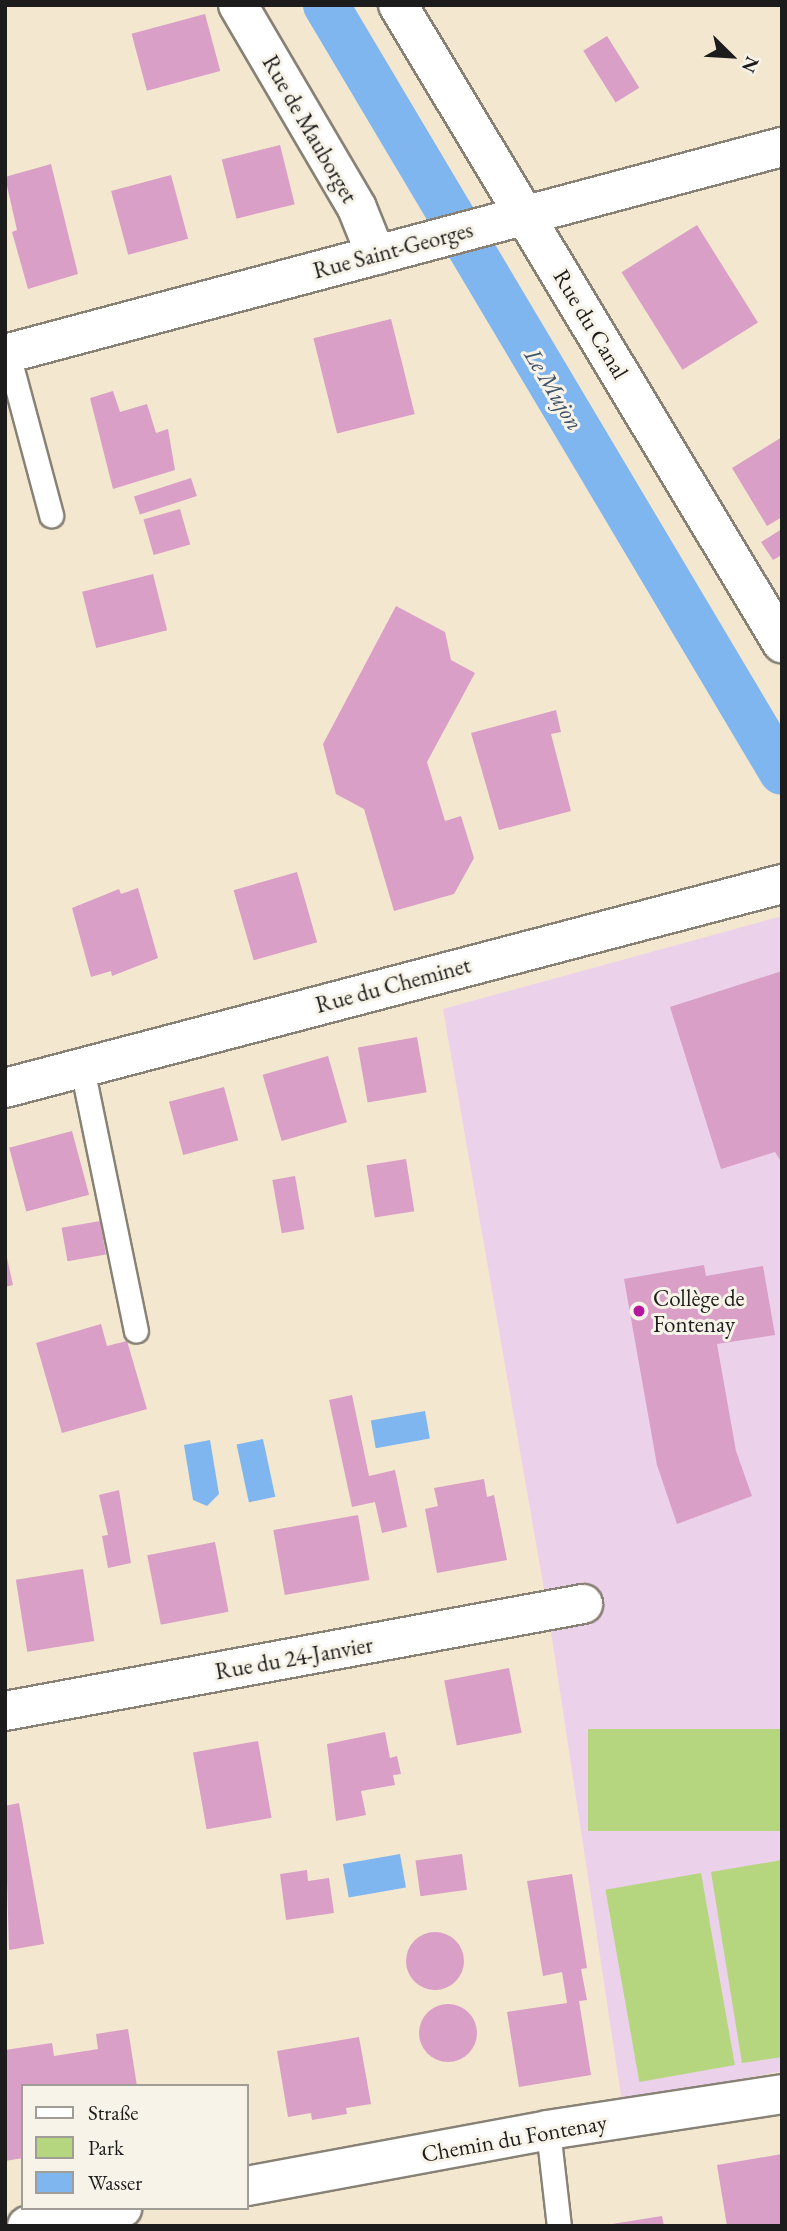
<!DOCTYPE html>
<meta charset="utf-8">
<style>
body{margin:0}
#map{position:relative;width:787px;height:2231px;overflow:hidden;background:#f4e7d0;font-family:"EB Garamond",serif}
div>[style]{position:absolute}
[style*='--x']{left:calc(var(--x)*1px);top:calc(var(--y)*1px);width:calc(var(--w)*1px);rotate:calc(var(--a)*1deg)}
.built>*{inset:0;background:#ecd1ea}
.green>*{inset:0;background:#b5d67e;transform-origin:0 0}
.water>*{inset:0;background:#80b6ef;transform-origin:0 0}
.canal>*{height:46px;margin:-23px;padding:0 23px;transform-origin:23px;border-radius:23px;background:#80b6ef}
.building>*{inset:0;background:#d99fc6;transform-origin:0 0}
.round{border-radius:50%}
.roads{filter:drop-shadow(2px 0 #888276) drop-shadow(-2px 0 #888276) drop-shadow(0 2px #888276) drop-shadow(0 -2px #888276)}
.lane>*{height:23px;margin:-11.5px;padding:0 11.5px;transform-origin:11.5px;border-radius:11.5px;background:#fff}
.street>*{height:38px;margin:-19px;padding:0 19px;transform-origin:19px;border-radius:19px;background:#fff}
.dots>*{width:19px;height:19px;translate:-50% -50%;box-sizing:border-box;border:4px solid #f7f3e8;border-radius:50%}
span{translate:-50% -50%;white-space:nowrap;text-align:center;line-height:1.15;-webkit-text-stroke:6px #f7f3e8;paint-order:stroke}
.street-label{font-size:23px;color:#1c1c1c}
.poi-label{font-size:23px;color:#1c1c1c}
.left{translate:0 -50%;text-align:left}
.water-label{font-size:24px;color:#3f5266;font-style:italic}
.frame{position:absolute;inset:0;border:7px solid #1c1c1c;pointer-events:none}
.legend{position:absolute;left:21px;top:2084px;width:228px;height:126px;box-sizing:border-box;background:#f7f3e8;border:2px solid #9f9d96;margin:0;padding:9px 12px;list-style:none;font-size:21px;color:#1c1c1c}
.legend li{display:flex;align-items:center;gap:14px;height:35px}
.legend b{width:35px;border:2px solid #9f9d96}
.north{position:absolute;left:696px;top:21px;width:70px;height:70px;-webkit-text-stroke:5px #f7f3e8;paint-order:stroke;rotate:114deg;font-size:19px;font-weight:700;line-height:28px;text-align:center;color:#1c1c1c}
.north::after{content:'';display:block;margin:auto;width:24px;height:32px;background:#1c1c1c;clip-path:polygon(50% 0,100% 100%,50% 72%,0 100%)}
</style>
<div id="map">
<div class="built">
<div style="clip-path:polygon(782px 916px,782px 2071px,622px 2102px,548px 1612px,443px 1009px)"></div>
</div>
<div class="green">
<div style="left:782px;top:1729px;width:102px;height:194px;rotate:90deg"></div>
<div style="clip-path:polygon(782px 1860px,782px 2057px,742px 2063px,711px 1872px)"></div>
<div style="left:701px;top:1873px;width:195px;height:97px;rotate:80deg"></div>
</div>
<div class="water">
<div style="left:425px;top:1411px;width:28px;height:55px;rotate:80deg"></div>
<div style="left:263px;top:1439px;width:59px;height:27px;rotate:78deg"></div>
<div style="clip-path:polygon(210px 1440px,219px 1494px,207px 1506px,193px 1500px,184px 1445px)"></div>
<div style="left:400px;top:1854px;width:34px;height:58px;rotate:80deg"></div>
</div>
<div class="canal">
<div style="--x:326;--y:5;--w:892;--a:59.27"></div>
</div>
<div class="building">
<div style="left:205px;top:14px;width:59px;height:76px;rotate:75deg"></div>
<div style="left:607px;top:36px;width:61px;height:28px;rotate:58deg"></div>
<div style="left:280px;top:145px;width:61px;height:60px;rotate:76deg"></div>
<div style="clip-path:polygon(51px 164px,78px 274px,28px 289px,12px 232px,17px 230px,5px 177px)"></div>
<div style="left:171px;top:175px;width:66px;height:62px;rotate:75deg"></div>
<div style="left:697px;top:225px;width:115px;height:89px;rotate:58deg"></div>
<div style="left:391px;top:319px;width:98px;height:80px;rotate:76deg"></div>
<div style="clip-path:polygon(113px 391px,120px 412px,147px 404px,156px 433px,168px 429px,175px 470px,113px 489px,90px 398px)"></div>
<div style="clip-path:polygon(782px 437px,782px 517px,767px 526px,732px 468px)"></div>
<div style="left:191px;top:478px;width:19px;height:60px;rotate:72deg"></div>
<div style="left:180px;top:509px;width:37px;height:38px;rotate:74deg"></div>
<div style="clip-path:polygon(782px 529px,782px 555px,773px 560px,761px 542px)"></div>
<div style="left:153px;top:574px;width:58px;height:73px;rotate:76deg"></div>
<div style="clip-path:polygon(396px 606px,445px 632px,451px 660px,475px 673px,427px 762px,445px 821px,461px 816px,474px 858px,454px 894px,394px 911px,364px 809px,336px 794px,323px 744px)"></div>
<div style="clip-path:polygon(556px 710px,561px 732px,551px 734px,571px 811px,499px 830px,471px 733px)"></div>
<div style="left:297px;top:872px;width:73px;height:66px;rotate:74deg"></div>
<div style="clip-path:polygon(138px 888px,158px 958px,112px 976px,111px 971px,91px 977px,72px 908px,119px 889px,121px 894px)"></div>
<div style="clip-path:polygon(782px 971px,782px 1163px,775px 1152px,721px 1169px,670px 1007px)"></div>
<div style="left:417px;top:1037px;width:56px;height:60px;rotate:80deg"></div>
<div style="left:328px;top:1056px;width:69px;height:68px;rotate:74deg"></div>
<div style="left:224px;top:1087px;width:55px;height:57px;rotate:75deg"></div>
<div style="left:72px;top:1131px;width:66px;height:65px;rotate:75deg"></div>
<div style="left:406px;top:1159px;width:53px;height:40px;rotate:81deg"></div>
<div style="left:295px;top:1176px;width:54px;height:23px;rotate:80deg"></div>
<div style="left:100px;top:1221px;width:34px;height:39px;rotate:80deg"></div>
<div style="clip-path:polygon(5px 1249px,13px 1285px,5px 1287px)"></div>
<div style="clip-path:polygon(704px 1265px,706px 1276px,763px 1266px,775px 1335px,717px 1344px,736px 1451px,752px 1496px,677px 1524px,657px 1465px,624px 1279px)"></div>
<div style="clip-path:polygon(101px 1324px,107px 1346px,127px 1341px,147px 1409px,62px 1433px,36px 1343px)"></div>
<div style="clip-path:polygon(352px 1395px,369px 1476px,395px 1470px,407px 1527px,382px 1533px,375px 1502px,352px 1507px,329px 1400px)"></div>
<div style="clip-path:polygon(484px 1479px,487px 1497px,494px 1495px,507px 1560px,437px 1573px,425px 1509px,438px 1506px,434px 1488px)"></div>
<div style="clip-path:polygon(119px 1490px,131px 1563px,108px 1568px,102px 1536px,108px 1535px,99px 1495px)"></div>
<div style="left:358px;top:1515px;width:66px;height:86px;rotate:80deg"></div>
<div style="left:215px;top:1542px;width:71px;height:69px;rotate:79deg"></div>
<div style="left:83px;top:1569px;width:73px;height:68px;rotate:81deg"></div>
<div style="left:509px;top:1668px;width:66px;height:66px;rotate:79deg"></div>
<div style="clip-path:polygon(385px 1732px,390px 1758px,397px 1756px,401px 1774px,393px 1775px,395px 1785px,361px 1791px,366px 1815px,336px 1821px,327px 1744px)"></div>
<div style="left:258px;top:1741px;width:78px;height:66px;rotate:80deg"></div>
<div style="clip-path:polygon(19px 1803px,44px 1944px,9px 1950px,5px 1806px)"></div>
<div style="left:462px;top:1854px;width:36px;height:47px;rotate:82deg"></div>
<div style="clip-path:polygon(307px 1870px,308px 1881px,329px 1878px,334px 1913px,286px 1920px,280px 1874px)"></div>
<div style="clip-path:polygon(572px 1874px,587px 1968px,581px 1969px,587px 2000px,579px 2001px,591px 2075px,519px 2087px,507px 2012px,567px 2003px,562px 1972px,543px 1976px,527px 1881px)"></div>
<div class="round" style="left:406px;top:1932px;width:58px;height:58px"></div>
<div class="round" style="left:419px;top:2004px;width:58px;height:58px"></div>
<div style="clip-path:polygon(128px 2029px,137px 2086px,23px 2086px,23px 2158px,5px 2161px,5px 2050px,52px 2043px,54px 2056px,98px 2049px,96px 2034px)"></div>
<div style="clip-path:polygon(359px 2037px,371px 2104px,346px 2108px,347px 2114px,312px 2120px,311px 2113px,288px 2117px,277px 2051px)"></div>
<div style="clip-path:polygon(782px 2154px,782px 2226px,727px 2226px,717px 2165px)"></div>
<div style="clip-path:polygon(662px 2216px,664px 2226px,612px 2226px,612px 2224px)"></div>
</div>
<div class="roads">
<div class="lane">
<div style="--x:8;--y:354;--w:167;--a:75"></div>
<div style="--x:82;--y:1068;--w:268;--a:78.4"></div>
<div style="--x:548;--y:2130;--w:97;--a:83.5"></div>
</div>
<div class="street">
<div style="--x:238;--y:5;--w:235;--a:59.6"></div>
<div style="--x:357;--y:208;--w:51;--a:68"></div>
<div style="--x:398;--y:5;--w:745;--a:58.96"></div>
<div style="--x:5;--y:354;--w:804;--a:-14.92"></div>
<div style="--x:5;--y:1088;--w:803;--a:-14.71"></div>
<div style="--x:5;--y:1711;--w:588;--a:-10.49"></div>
<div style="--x:247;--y:2186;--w:306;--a:-10.5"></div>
<div style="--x:548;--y:2130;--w:237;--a:-8.7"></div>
<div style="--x:27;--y:2226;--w:97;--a:-10.7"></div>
</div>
</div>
<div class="dots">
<div style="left:639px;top:1311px;background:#b5179e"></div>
</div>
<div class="street-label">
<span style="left:310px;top:129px;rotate:60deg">Rue de Mauborget</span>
<span style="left:393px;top:250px;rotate:-15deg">Rue Saint-Georges</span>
<span style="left:591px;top:324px;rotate:59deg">Rue du Canal</span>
<span style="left:393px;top:985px;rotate:-15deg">Rue du Cheminet</span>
<span style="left:294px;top:1658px;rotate:-10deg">Rue du 24-Janvier</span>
<span style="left:514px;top:2138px;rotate:-10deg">Chemin du Fontenay</span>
</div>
<div class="poi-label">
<span class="left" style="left:653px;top:1311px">Collège de<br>Fontenay</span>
</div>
<div class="water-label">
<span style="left:554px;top:389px;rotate:59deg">Le Mujon</span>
</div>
<div class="frame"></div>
<ul class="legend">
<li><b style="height:9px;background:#fff"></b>Straße</li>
<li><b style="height:19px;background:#b5d67e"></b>Park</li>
<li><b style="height:19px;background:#80b6ef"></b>Wasser</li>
</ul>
<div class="north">N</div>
</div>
